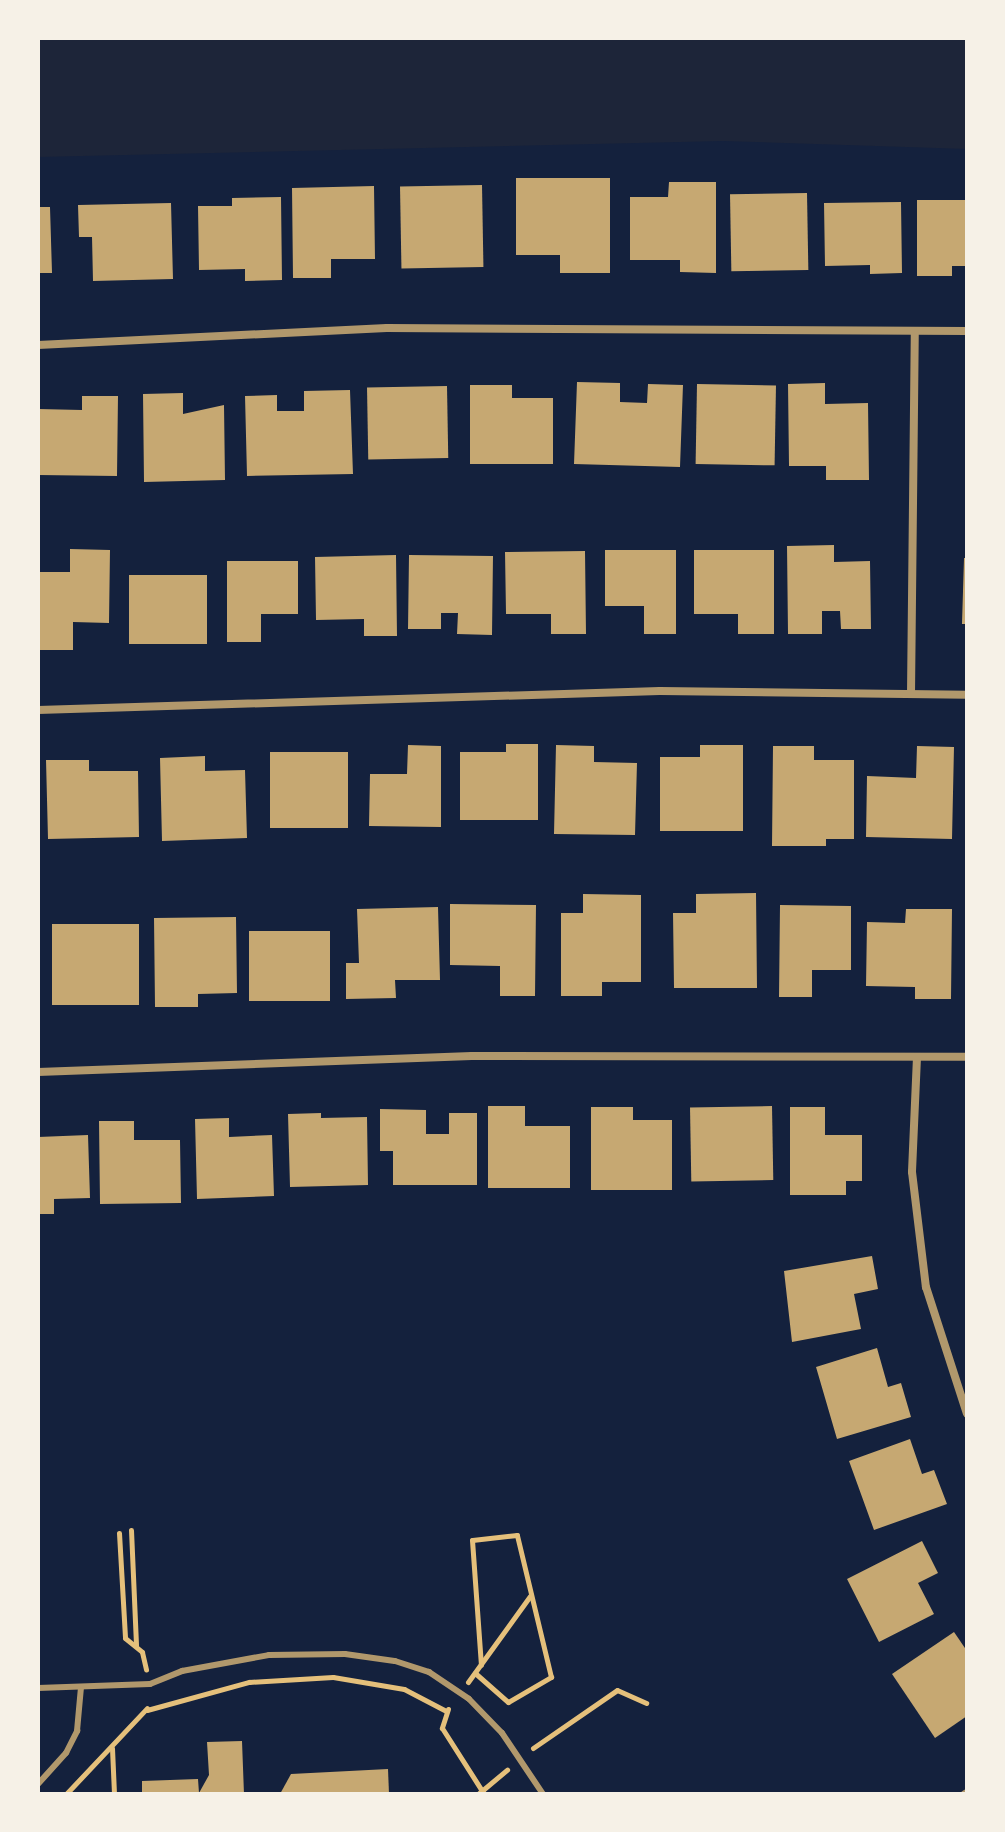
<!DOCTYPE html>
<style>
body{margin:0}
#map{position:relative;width:1005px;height:1832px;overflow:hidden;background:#14213d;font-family:"IBM Plex Serif",serif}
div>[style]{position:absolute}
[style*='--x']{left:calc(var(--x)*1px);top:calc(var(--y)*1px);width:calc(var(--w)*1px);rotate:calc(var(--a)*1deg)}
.green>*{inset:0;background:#1d2539}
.building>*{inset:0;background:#c6a872;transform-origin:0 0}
.path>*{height:5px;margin:-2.5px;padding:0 2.5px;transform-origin:2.5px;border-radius:2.5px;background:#e5c07b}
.service>*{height:6px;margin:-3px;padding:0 3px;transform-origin:3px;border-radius:3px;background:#b1986c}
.minor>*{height:8px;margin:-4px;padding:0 4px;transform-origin:4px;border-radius:4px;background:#b1986c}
span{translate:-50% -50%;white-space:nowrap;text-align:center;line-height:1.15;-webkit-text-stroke:6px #f6f1e7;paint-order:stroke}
.frame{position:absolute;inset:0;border:40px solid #f6f1e7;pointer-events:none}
</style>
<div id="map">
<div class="green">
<div style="clip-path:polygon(38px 38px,967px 38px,967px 149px,723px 141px,38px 157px)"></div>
</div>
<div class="building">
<div style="clip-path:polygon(516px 178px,610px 178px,610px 273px,560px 273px,560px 255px,516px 255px)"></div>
<div style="clip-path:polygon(669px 182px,716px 182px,716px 273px,680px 272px,680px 260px,630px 260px,630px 197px,668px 197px)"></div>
<div style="left:482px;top:185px;width:82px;height:82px;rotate:89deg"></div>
<div style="clip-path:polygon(374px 186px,375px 259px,331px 259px,331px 278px,293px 278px,292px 188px)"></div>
<div style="left:807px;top:193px;width:77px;height:77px;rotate:89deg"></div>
<div style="clip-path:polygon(281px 197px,282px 280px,245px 281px,245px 269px,199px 270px,198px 206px,232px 206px,232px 198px)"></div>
<div style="clip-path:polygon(917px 200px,967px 200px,967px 266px,952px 266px,952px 276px,917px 276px)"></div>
<div style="clip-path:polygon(901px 202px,902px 273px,870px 274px,870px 265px,825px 266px,824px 203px)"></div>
<div style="clip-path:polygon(171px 203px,173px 279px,93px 281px,92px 237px,79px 237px,78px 205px)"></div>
<div style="clip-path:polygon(38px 207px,50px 207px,52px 273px,38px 273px)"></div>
<div style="clip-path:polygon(577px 382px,620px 383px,620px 402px,647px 403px,648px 384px,683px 385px,680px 467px,574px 464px)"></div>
<div style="clip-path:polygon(825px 383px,825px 404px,868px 403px,869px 480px,826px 480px,826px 466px,789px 466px,788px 384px)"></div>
<div style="left:697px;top:384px;width:79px;height:80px;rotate:1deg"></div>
<div style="clip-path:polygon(470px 385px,512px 385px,512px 398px,553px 398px,553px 464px,470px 464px)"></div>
<div style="left:447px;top:386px;width:72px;height:80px;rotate:89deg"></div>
<div style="clip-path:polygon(350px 390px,353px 474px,247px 476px,245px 396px,277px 395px,277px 411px,304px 411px,304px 391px)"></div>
<div style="clip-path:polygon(183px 393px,183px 414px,224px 405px,225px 480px,144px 482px,143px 394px)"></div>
<div style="clip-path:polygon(82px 396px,118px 396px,117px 476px,38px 475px,38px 409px,82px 410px)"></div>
<div style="clip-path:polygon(834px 545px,834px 562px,870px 561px,871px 629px,841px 629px,840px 611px,822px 611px,822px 634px,788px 634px,787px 546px)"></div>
<div style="clip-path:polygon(70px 549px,110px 550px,109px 623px,73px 622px,73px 650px,39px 650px,40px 572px,70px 572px)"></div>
<div style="clip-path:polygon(605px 550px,676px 550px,676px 634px,644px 634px,644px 606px,605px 606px)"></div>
<div style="clip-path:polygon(694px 550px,774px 550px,774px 634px,738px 634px,738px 614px,694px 614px)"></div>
<div style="clip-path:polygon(585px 551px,586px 634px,551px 634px,551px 614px,506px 614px,505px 552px)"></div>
<div style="clip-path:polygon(396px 555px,397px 636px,364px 636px,364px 619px,316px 620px,315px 557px)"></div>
<div style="clip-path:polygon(409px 555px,493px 556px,492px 635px,457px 634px,458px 613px,441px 613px,441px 629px,408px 629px)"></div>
<div style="clip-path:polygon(964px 558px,967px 558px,967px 624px,962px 624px)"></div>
<div style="clip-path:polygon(227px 561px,298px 561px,298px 614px,261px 614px,261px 642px,227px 642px)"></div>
<div style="left:129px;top:575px;width:78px;height:69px"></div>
<div style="clip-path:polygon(506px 744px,538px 744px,538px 820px,460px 820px,460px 752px,506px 752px)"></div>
<div style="clip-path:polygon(408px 745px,441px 746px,441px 827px,369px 826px,370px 774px,407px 774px)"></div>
<div style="clip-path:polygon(556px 745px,594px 746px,594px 762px,637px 763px,635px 835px,554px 834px)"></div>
<div style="clip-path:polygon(700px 745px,743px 745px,743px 831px,660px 831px,660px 757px,700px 757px)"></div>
<div style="clip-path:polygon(773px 746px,814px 746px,814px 760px,854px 760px,854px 839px,826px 839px,826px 846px,772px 846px)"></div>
<div style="clip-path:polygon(917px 746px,954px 747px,952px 839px,866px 837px,867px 776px,916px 778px)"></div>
<div style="left:270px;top:752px;width:78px;height:76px"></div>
<div style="clip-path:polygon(205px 756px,205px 771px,245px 770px,247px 838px,162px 841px,160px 758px)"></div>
<div style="clip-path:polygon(46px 760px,89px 760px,89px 771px,138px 771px,139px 837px,48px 839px)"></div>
<div style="clip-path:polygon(756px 893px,757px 988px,674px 988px,673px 913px,696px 913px,696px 894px)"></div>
<div style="clip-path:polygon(583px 894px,641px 895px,641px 982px,602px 982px,602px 996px,561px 996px,561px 913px,583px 913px)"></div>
<div style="clip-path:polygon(450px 904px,536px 905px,535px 996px,500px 996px,500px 966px,450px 965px)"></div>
<div style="clip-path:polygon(780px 905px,851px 906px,851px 970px,812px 970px,812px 997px,779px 997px)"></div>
<div style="clip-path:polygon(438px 907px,440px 980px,395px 980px,396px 998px,346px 999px,346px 963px,359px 963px,357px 909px)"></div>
<div style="clip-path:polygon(906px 909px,952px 909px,951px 999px,915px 999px,915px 987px,866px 986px,867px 922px,905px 923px)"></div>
<div style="clip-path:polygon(236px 917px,237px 993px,198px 994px,198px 1007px,155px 1007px,154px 918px)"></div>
<div style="left:52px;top:924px;width:87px;height:81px"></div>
<div style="left:330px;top:931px;width:70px;height:81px;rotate:90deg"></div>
<div style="clip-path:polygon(488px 1106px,525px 1106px,525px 1126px,570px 1126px,570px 1188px,488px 1188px)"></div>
<div style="left:772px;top:1106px;width:74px;height:82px;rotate:89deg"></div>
<div style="clip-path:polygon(591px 1107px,633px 1107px,633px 1120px,672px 1120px,672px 1190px,591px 1190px)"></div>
<div style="clip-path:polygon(790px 1107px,825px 1107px,825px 1135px,862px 1135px,862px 1181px,846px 1181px,846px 1195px,790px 1195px)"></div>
<div style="clip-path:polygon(380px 1109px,426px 1110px,426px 1134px,449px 1134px,449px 1113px,477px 1113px,477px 1185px,393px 1185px,393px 1151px,380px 1151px)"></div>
<div style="clip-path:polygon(321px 1113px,321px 1118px,367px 1117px,368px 1185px,290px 1187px,288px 1114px)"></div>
<div style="clip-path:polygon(229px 1118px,229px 1137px,272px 1135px,274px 1196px,197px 1199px,195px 1119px)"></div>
<div style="clip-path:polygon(99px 1121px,134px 1121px,134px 1140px,180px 1140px,181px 1203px,100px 1204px)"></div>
<div style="clip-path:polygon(88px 1135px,90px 1198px,54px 1199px,54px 1214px,38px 1214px,38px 1137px)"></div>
<div style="clip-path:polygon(872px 1256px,878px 1289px,854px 1294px,861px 1329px,792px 1342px,784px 1271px)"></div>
<div style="clip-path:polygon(877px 1348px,888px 1387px,901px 1383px,911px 1417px,837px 1439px,816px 1367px)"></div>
<div style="clip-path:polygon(910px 1439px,922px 1474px,934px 1470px,947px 1504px,874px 1530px,849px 1461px)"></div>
<div style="clip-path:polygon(922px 1541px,938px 1573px,918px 1583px,934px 1614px,879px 1642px,847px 1579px)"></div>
<div style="clip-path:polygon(954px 1632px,967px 1651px,967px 1716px,935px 1738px,892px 1674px)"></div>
<div style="clip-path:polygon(242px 1741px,244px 1794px,142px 1794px,142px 1781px,198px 1779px,199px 1793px,209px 1775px,207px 1742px)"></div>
<div style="clip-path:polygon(388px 1769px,389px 1794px,280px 1794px,291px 1774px)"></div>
</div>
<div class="path">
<div style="--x:131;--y:1530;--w:115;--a:87.5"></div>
<div style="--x:119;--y:1533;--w:105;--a:86.7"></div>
<div style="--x:125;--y:1638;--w:22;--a:39"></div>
<div style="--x:142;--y:1652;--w:18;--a:77"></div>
<div style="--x:475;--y:1673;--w:44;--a:41.3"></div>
<div style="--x:508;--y:1702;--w:50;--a:-30.2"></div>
<div style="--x:551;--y:1677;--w:146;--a:-103.5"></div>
<div style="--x:517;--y:1535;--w:45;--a:173.7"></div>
<div style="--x:472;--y:1540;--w:125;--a:85.9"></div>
<div style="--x:468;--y:1682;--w:106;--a:-54.2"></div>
<div style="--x:448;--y:1709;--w:20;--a:108"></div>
<div style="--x:442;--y:1728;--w:78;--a:57.5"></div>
<div style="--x:147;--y:1710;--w:106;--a:-15.4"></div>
<div style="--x:249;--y:1682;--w:84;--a:-3.4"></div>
<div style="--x:333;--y:1677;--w:72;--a:9.6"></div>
<div style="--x:404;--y:1689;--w:47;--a:27.6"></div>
<div style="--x:112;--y:1748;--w:46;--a:87.5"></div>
<div style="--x:533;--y:1748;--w:102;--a:-34.6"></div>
<div style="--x:617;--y:1690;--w:32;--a:24"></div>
<div style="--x:66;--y:1794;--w:118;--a:-46.7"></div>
<div style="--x:478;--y:1794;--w:38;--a:-40"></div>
</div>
<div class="service">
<div style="--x:38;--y:1688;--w:112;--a:-2"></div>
<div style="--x:150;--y:1684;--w:35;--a:-22"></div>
<div style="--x:182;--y:1671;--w:88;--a:-10.4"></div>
<div style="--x:269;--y:1655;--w:76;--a:-0.8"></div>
<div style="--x:345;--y:1654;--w:50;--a:8"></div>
<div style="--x:395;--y:1661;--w:36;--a:18"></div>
<div style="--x:429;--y:1672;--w:48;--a:34"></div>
<div style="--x:469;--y:1699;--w:47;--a:45.9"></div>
<div style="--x:502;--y:1733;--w:73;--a:56.1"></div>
<div style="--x:38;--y:1784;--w:42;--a:-47.9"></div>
<div style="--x:66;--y:1753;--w:25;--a:-63"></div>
<div style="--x:77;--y:1731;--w:44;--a:-84.8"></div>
</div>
<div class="minor">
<div style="--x:38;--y:345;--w:349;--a:-2.8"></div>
<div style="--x:387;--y:328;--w:580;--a:0.3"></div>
<div style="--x:911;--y:694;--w:363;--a:-89.4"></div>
<div style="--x:38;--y:710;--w:622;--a:-1.75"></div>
<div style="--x:660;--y:691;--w:307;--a:0.7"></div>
<div style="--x:917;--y:1057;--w:115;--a:92.5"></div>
<div style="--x:912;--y:1172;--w:116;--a:83.1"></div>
<div style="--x:926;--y:1287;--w:133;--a:72.1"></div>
<div style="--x:38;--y:1072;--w:434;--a:-2.1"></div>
<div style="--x:472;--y:1056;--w:495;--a:0.1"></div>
<div style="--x:965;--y:1794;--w:2;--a:-27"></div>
</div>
<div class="frame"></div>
</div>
